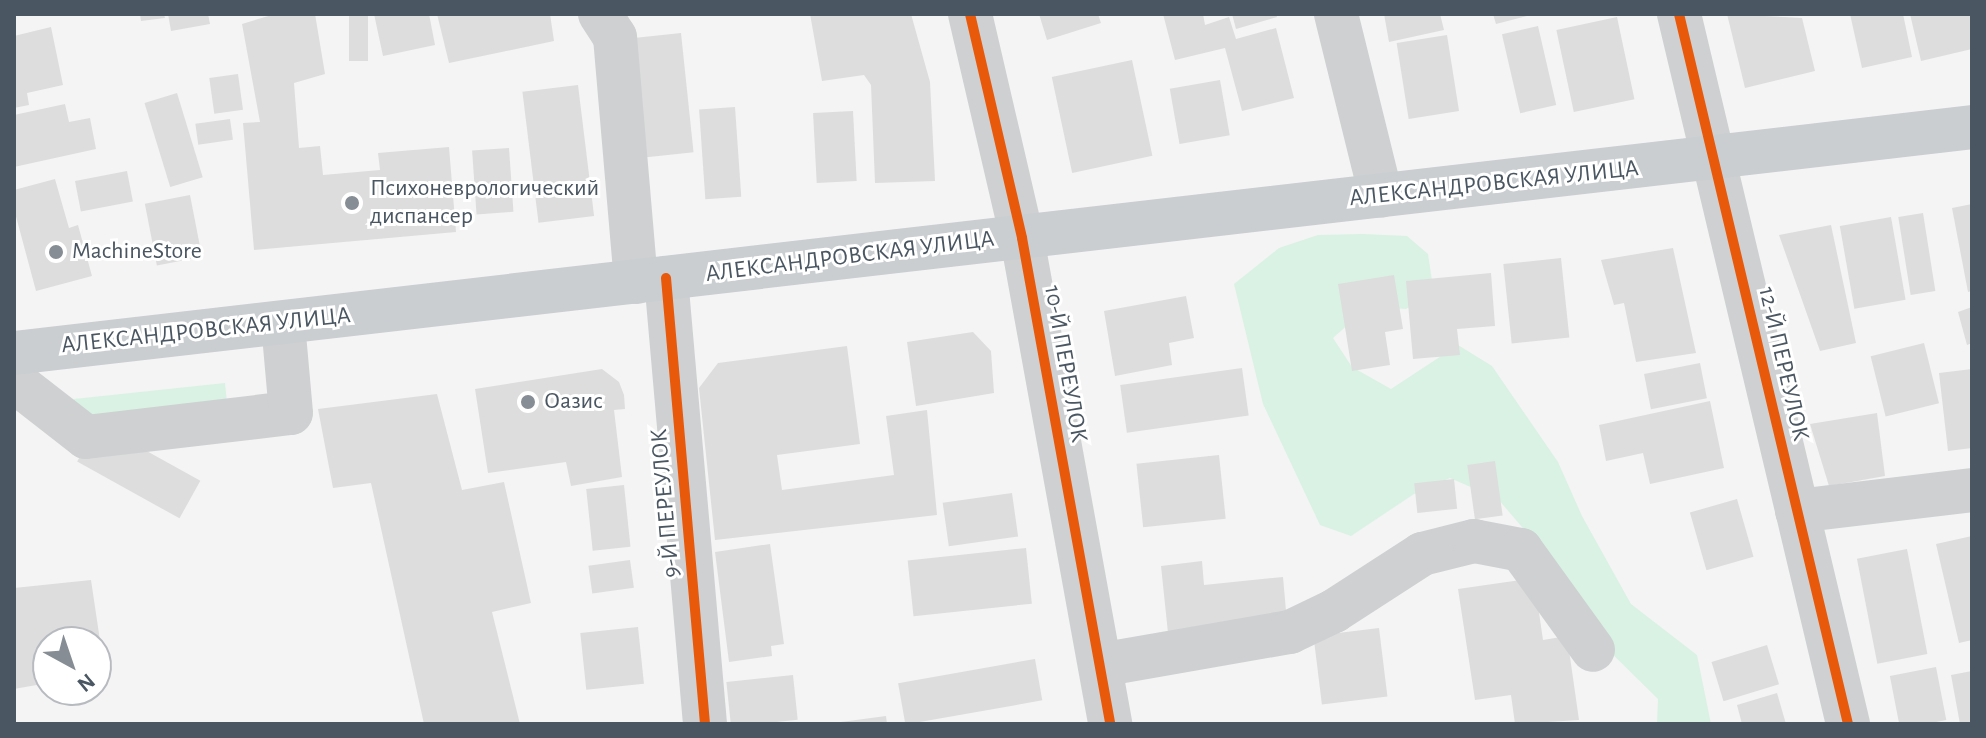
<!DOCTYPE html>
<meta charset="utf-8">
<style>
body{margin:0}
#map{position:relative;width:1986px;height:738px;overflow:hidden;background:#f4f4f4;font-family:"Alegreya Sans",sans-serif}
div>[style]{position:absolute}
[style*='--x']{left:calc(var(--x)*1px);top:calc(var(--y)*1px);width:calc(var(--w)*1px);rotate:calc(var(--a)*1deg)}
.green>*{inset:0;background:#d9f2e3;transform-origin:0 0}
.building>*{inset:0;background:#ddddde;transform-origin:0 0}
.minor>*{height:44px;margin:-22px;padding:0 22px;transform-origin:22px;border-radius:22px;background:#ced0d2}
.major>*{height:44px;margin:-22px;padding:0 22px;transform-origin:22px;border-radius:22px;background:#caced1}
.cycleway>*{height:10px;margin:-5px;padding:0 5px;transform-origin:5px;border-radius:5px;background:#e8590c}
.dots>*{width:22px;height:22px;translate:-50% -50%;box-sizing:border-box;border:4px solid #fff;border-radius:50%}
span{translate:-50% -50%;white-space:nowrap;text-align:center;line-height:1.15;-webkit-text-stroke:6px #fff;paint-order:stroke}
.street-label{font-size:24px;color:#4a5661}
.poi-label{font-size:24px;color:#4a5661}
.left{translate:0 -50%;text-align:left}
.frame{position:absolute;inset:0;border:16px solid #4a5661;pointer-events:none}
.north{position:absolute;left:32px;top:626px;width:80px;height:80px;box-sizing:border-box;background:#fff;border:2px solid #b7bbc0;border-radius:50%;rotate:140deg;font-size:22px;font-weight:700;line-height:32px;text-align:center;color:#4a5661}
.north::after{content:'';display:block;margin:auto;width:28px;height:36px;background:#868d94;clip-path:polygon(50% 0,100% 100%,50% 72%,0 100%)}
</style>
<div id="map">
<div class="green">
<div style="clip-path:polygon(1363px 234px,1407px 236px,1428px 254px,1434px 294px,1406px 309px,1368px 307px,1333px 338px,1352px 367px,1391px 389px,1458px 345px,1492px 366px,1558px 462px,1582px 516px,1631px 604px,1697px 655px,1711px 724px,1657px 724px,1658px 699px,1599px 641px,1562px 574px,1498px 499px,1450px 478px,1414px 494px,1351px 536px,1320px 525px,1263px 404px,1234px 284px,1279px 248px,1318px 235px)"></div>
<div style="left:225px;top:383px;width:18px;height:152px;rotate:84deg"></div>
</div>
<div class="building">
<div style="clip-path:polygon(140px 14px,164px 14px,165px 18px,141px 21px)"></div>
<div style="clip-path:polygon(168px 14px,208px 14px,210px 24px,171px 31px)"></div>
<div style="clip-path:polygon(275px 14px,315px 14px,325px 74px,294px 83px,299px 148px,320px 146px,323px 175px,380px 170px,378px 153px,449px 147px,456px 232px,254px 250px,243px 123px,260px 122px,242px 24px)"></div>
<div style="left:349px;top:14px;width:19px;height:47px"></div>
<div style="clip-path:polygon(374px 14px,429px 14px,435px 45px,383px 56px)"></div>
<div style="clip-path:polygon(437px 14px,550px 14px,554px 41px,449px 63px)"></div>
<div style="clip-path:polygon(810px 14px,911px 14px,930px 82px,935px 181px,875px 183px,871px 85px,864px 75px,822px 81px)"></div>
<div style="clip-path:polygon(1039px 14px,1098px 14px,1101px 23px,1047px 40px)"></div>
<div style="clip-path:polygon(1163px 14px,1203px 14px,1205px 25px,1229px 17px,1236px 39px,1276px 28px,1294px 98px,1242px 111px,1225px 48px,1175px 60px)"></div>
<div style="clip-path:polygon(1232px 14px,1276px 14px,1277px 17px,1236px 29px)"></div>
<div style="clip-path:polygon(1384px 14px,1440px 14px,1444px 30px,1389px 42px)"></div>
<div style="clip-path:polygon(1493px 14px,1531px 14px,1531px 15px,1496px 24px)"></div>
<div style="clip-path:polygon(1727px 14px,1802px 18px,1815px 71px,1745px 88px)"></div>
<div style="clip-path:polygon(1850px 14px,1903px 14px,1912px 57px,1862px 68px)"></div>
<div style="clip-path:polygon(1910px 14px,1970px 14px,1972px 49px,1921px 61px)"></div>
<div style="left:1617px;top:17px;width:84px;height:62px;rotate:78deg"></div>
<div style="left:1538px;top:26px;width:81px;height:37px;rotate:77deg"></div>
<div style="clip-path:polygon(51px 27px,63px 85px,27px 93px,29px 105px,14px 108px,14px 36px)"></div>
<div style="left:681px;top:33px;width:120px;height:52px;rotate:84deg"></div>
<div style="left:1447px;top:35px;width:77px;height:51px;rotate:81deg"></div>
<div style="left:1132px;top:60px;width:98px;height:82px;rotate:78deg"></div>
<div style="left:238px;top:74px;width:36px;height:29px;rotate:82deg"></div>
<div style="left:1220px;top:80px;width:56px;height:51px;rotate:80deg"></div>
<div style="left:578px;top:85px;width:132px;height:56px;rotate:83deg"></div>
<div style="left:177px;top:93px;width:88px;height:34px;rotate:73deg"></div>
<div style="clip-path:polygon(65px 104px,69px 122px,90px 118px,96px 149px,14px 167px,14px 115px)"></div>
<div style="left:735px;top:107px;width:90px;height:36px;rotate:86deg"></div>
<div style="left:853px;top:111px;width:70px;height:40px;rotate:87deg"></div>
<div style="left:230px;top:119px;width:21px;height:35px;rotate:82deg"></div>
<div style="left:509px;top:148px;width:64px;height:37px;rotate:86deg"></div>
<div style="left:127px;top:171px;width:31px;height:53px;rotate:79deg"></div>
<div style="clip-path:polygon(55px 179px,69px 228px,78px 225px,92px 276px,36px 291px,14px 209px,14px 190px)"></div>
<div style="left:190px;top:195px;width:63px;height:46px;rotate:79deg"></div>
<div style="clip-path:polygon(1972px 204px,1972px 291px,1968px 292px,1952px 208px)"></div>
<div style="left:1923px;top:213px;width:79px;height:25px;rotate:81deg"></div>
<div style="left:1891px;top:217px;width:84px;height:52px;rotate:80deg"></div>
<div style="clip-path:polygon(1831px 225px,1856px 343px,1820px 351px,1779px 235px)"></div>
<div style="clip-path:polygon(1673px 248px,1696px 353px,1636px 362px,1624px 303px,1614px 305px,1601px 260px)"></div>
<div style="left:1561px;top:258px;width:80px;height:58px;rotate:84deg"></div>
<div style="clip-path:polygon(1491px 273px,1495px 326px,1457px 329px,1460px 355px,1413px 359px,1406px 281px)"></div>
<div style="clip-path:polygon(1394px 275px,1403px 329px,1385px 332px,1390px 365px,1352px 371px,1338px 284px)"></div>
<div style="clip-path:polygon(1186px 296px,1194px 338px,1169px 343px,1172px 365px,1115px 376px,1104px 311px)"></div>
<div style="clip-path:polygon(1972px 307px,1972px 343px,1967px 345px,1958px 312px)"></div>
<div style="clip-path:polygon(973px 332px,991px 351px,994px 393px,916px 406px,907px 342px)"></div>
<div style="left:1924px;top:343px;width:62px;height:55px;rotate:76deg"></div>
<div style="clip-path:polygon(847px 346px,860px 444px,777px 455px,782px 490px,894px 475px,886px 416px,927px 410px,937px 515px,715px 540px,699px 388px,718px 363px)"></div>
<div style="left:1700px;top:363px;width:36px;height:57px;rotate:79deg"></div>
<div style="left:1242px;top:368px;width:48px;height:123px;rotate:82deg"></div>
<div style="clip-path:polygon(602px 369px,619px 382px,624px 395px,625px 409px,614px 410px,622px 477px,571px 486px,566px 462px,488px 473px,475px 389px)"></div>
<div style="clip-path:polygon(1972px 369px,1972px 448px,1948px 451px,1939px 373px)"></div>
<div style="clip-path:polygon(437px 394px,462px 490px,504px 482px,531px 603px,492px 612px,520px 724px,424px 724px,371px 483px,333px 488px,318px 409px)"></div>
<div style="clip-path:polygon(1710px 401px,1724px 468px,1650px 484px,1643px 453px,1606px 461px,1599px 425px)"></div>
<div style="clip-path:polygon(1877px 413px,1885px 476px,1829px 486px,1810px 424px)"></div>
<div style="left:98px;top:424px;width:117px;height:43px;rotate:29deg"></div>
<div style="left:1219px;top:455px;width:64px;height:83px;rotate:84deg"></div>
<div style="left:1495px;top:461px;width:55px;height:28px;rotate:82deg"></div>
<div style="left:1454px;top:479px;width:30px;height:40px;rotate:84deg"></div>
<div style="left:624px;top:485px;width:62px;height:38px;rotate:84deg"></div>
<div style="left:1012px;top:493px;width:44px;height:70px;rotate:82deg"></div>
<div style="left:1737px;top:499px;width:60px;height:49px;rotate:74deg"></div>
<div style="clip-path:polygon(1972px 536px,1972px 640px,1959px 643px,1936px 544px)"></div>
<div style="clip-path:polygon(770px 544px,784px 644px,771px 646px,772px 656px,729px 662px,715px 552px)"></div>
<div style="left:1026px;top:548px;width:56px;height:119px;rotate:84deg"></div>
<div style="left:1907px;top:549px;width:107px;height:51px;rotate:79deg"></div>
<div style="left:630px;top:560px;width:28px;height:42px;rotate:82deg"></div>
<div style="clip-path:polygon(1202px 561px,1204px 585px,1283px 577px,1287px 622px,1168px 633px,1161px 566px)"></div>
<div style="clip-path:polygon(1534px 578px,1543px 640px,1567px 636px,1579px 720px,1515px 724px,1511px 695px,1475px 700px,1458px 589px)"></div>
<div style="clip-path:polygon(91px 580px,105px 674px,96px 675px,96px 642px,48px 642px,48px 683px,14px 689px,14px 588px)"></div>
<div style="left:638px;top:627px;width:57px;height:58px;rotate:84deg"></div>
<div style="left:1379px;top:628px;width:69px;height:66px;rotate:83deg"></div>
<div style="left:1767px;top:645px;width:41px;height:58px;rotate:73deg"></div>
<div style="left:1035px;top:659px;width:42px;height:139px;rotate:80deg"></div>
<div style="left:1936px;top:667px;width:54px;height:47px;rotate:79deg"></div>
<div style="clip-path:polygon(1972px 671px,1972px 724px,1960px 724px,1951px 675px)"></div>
<div style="left:793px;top:675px;width:45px;height:67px;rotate:84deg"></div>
<div style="clip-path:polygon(1777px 693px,1786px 724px,1742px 724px,1737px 705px)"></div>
<div style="clip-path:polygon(886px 716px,887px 724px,841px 724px,841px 722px)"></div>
</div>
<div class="minor">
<div style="--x:600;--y:14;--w:27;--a:57"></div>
<div style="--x:615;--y:37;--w:246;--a:85.1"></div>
<div style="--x:970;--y:14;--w:230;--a:76.9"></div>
<div style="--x:1022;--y:238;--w:494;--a:79.7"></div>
<div style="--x:1336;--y:14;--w:187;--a:76.1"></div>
<div style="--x:1679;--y:14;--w:730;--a:76.61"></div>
<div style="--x:666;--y:278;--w:448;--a:85"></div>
<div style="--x:14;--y:381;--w:91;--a:37.9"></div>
<div style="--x:86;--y:437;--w:206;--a:-6.7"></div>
<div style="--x:291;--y:413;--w:90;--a:-95.1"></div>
<div style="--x:1797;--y:511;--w:176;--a:-6.8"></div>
<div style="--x:1100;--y:665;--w:193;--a:-9.9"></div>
<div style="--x:1290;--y:632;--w:49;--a:-25.5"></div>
<div style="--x:1334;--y:611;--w:105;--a:-32.9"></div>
<div style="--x:1422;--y:554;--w:54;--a:-14"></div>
<div style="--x:1474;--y:541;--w:48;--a:10.8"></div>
<div style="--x:1521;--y:550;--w:123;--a:54.2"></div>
</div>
<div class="major">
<div style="--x:14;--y:353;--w:1971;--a:-6.58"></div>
</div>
<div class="cycleway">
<div style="--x:970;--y:14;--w:230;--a:76.9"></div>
<div style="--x:1022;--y:238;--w:494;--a:79.7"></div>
<div style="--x:1679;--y:14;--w:730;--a:76.61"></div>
<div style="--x:666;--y:278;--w:448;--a:85"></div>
</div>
<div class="dots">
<div style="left:352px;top:203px;background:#868d94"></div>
<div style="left:56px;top:252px;background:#868d94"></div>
<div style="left:528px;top:402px;background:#868d94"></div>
</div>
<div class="street-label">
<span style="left:1494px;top:184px;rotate:-6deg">АЛЕКСАНДРОВСКАЯ УЛИЦА</span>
<span style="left:850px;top:257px;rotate:-7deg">АЛЕКСАНДРОВСКАЯ УЛИЦА</span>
<span style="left:206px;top:331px;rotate:-6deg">АЛЕКСАНДРОВСКАЯ УЛИЦА</span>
<span style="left:1065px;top:364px;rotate:80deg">10-Й ПЕРЕУЛОК</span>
<span style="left:1783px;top:364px;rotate:77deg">12-Й ПЕРЕУЛОК</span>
<span style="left:666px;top:503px;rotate:-95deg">9-Й ПЕРЕУЛОК</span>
</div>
<div class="poi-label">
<span class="left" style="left:370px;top:203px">Психоневрологический<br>диспансер</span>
<span class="left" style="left:72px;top:252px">MachineStore</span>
<span class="left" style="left:544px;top:402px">Оазис</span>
</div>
<div class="frame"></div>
<div class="north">N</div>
</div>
